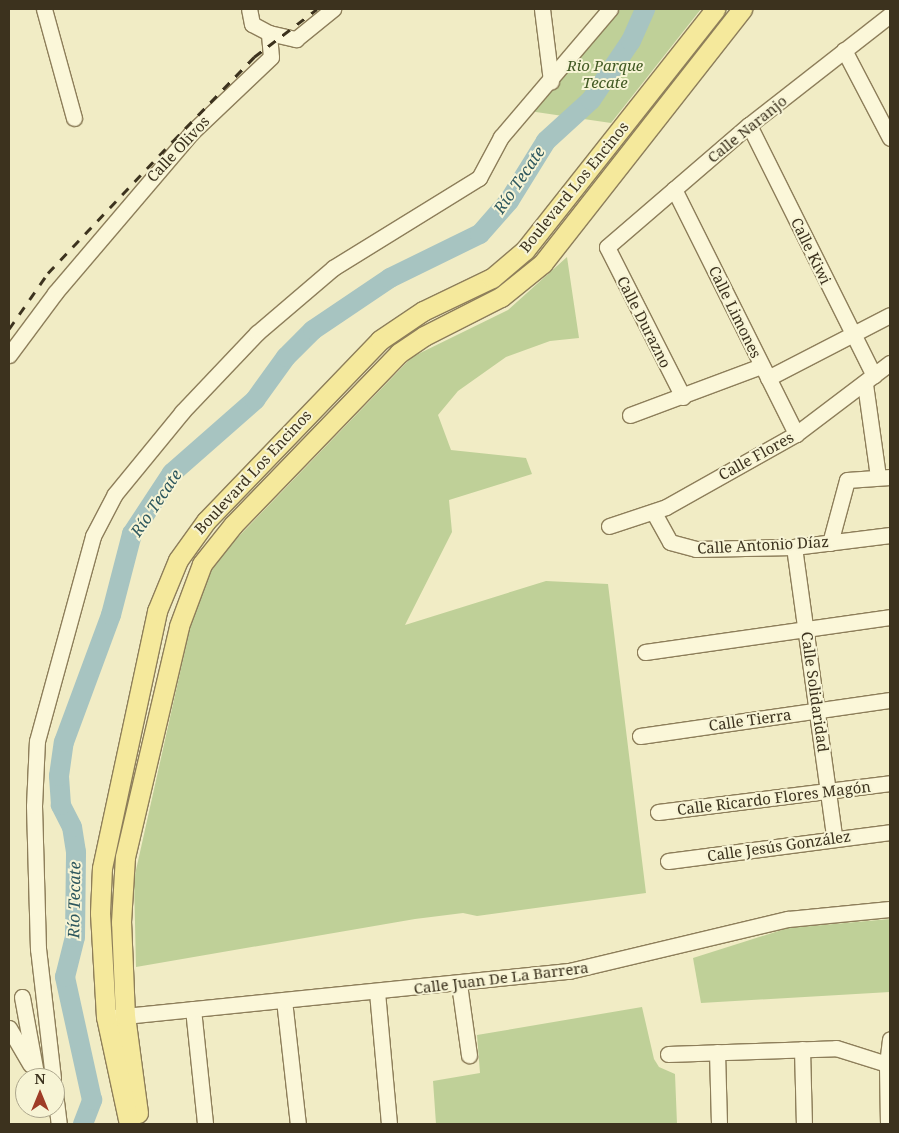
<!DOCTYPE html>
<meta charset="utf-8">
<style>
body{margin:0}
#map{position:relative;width:899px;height:1133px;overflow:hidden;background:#f1ecc5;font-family:"Noto Serif",serif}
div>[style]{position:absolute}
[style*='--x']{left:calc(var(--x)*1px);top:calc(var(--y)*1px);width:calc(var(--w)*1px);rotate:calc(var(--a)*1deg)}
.green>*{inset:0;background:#bfd098}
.river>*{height:20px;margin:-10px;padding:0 10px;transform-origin:10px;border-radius:10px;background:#a7c4c1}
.roads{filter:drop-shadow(1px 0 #8d7e5a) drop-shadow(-1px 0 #8d7e5a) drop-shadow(0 1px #8d7e5a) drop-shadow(0 -1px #8d7e5a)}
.minor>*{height:15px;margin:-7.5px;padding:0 7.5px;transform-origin:7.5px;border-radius:7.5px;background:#fbf7d9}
.major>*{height:19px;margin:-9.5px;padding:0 9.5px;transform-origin:9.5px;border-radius:9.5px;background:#f5e99c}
.rail>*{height:3px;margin-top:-1.5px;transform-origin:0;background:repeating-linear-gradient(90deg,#3c321e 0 9px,transparent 0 18px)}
span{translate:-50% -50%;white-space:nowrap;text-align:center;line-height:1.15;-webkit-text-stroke:4px #f7f4d5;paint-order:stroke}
.park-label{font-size:15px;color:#425a24;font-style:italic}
.street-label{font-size:15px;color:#3c321e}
.water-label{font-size:16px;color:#2d575d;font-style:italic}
.frame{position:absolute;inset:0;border:10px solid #3c321e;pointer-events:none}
.north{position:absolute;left:15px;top:1068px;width:50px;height:50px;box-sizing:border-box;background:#f7f4d5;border:1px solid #aca68c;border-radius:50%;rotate:0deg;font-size:14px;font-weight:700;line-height:20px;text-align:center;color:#3c321e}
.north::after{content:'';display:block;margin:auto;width:18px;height:22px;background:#9f3c26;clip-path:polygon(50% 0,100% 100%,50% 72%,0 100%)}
</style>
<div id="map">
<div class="green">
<div style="clip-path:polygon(611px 9px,701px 9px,611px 123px,529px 111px)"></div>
<div style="clip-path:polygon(567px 257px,579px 338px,550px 341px,506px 357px,458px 391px,438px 415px,451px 450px,526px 458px,532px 474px,449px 500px,452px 532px,405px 625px,546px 581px,608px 584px,646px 893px,477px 916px,463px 913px,415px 919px,136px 967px,134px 879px,194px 610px,213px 563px,412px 357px,508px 310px)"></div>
<div style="clip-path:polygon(890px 919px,890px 992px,701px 1003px,693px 958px,788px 928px)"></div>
<div style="clip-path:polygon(642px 1007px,654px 1059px,659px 1067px,675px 1074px,677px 1124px,436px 1124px,433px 1081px,480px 1073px,477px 1035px)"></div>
</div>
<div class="river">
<div style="--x:83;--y:1124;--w:26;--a:-69"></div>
<div style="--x:92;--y:1100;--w:126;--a:-102.4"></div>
<div style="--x:65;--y:977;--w:41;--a:-76"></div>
<div style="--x:75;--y:937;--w:85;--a:-89.3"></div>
<div style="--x:76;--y:852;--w:25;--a:-99"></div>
<div style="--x:72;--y:827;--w:25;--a:-117"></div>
<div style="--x:61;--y:805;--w:29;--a:-94"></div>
<div style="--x:59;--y:776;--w:34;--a:-82"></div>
<div style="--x:64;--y:742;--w:135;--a:-69.7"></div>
<div style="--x:111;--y:615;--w:84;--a:-75.5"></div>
<div style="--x:132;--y:534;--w:73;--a:-56.7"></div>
<div style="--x:172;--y:473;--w:111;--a:-41.3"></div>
<div style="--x:255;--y:400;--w:53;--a:-54.2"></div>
<div style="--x:286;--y:357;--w:38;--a:-45"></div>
<div style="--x:313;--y:330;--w:93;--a:-34"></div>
<div style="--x:390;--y:278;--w:100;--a:-26.1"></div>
<div style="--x:480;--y:234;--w:44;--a:-48.7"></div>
<div style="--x:509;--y:201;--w:70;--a:-58.3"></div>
<div style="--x:546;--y:141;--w:61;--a:-42.3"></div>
<div style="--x:591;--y:100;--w:71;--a:-55.9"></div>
<div style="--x:631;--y:41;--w:35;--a:-66"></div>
</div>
<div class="roads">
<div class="minor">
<div style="--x:44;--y:9;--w:113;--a:74.6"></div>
<div style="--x:542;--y:9;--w:73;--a:82.9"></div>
<div style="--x:269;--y:33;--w:28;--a:13"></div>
<div style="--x:296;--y:39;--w:48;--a:-39"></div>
<div style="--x:844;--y:50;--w:99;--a:62.4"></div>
<div style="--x:749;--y:125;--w:280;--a:63.5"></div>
<div style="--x:674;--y:189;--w:274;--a:63.5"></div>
<div style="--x:9;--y:355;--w:77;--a:-53.4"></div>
<div style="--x:55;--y:293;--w:210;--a:-49.6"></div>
<div style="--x:191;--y:133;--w:110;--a:-43.5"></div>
<div style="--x:271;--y:57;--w:24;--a:-95"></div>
<div style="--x:269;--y:33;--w:19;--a:-152"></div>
<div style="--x:252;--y:24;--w:15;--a:-101"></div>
<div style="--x:768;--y:378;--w:137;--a:-27.3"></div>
<div style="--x:865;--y:384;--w:94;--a:82"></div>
<div style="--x:683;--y:397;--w:168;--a:-116.9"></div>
<div style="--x:607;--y:247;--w:187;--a:-40.7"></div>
<div style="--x:749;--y:125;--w:179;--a:-38"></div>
<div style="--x:630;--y:415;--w:140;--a:-20.5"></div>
<div style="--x:654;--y:513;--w:33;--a:61"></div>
<div style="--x:670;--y:542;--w:27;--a:15"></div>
<div style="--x:696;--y:549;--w:98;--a:-1.2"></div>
<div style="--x:794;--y:547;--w:97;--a:-7.1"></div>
<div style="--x:609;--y:526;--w:60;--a:-18.4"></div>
<div style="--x:666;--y:507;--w:149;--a:-29.3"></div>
<div style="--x:796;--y:434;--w:118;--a:-37.1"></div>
<div style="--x:830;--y:543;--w:65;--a:-74.9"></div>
<div style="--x:847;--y:480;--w:43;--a:-4"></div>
<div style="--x:794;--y:547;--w:293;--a:82.1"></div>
<div style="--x:645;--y:652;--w:247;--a:-8.1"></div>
<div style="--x:640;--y:736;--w:253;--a:-8.2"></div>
<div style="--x:658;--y:812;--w:234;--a:-7.1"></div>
<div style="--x:668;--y:861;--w:224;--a:-7.4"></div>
<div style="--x:459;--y:984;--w:72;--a:82"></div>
<div style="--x:377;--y:992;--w:133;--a:84.8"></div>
<div style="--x:22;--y:997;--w:77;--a:79.6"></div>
<div style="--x:284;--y:1000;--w:125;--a:83.6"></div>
<div style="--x:193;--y:1009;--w:116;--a:84"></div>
<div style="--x:115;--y:1017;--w:456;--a:-5.8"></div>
<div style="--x:569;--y:971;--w:225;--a:-13.4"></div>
<div style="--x:788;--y:919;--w:102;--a:-5.6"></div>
<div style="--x:9;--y:1028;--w:42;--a:59.7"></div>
<div style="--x:802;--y:1049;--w:75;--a:88.5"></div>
<div style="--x:717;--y:1052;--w:72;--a:88.4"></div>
<div style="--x:668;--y:1054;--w:168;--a:-2"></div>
<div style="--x:836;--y:1048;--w:57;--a:17.5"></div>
<div style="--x:53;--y:1078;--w:130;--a:-96.6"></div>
<div style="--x:38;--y:949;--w:143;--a:-91.6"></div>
<div style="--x:34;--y:806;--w:65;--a:-87.4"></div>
<div style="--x:37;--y:741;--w:213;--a:-74.7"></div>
<div style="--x:93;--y:536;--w:47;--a:-62.4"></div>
<div style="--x:115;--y:494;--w:106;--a:-50.7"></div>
<div style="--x:182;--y:412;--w:109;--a:-46.5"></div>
<div style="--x:257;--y:333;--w:100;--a:-40.5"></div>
<div style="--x:333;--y:268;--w:172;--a:-31.7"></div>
<div style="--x:479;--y:178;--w:47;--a:-61.8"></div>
<div style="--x:501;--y:137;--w:168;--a:-49.6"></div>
<div style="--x:55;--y:1093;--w:31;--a:83"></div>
<div style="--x:888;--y:1124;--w:60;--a:-91"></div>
<div style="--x:887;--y:1064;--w:25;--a:-83"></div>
</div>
<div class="major">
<div style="--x:138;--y:1113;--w:98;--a:-97.6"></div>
<div style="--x:125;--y:1016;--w:94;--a:-92.4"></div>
<div style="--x:121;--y:922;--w:65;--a:-86.5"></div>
<div style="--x:125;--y:857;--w:237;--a:-76.8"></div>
<div style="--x:179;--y:626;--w:66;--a:-69.6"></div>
<div style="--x:202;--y:564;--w:50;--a:-51.5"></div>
<div style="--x:233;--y:525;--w:239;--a:-46"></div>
<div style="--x:399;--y:353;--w:30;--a:-34"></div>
<div style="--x:424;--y:336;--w:86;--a:-26.9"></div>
<div style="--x:501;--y:297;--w:54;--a:-39"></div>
<div style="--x:543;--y:263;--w:323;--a:-51.9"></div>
<div style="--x:129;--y:1124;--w:109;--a:-102.1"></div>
<div style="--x:106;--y:1017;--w:104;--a:-93.3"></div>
<div style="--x:100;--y:913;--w:45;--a:-87.5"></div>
<div style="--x:102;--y:868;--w:263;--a:-77.9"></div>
<div style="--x:157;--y:611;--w:55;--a:-67.6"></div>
<div style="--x:178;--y:560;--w:48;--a:-54.3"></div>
<div style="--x:206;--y:521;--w:251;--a:-46.1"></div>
<div style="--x:380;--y:340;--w:52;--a:-34"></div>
<div style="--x:423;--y:311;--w:76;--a:-25.6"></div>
<div style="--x:492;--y:278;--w:43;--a:-40.3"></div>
<div style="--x:525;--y:250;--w:307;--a:-51.7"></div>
</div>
</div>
<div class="rail">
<div style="--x:9;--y:329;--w:68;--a:-55.1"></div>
<div style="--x:48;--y:273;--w:182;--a:-46.6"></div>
<div style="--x:173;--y:141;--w:117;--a:-46"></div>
<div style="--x:254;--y:57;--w:79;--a:-37.3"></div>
</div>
<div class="park-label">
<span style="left:605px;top:74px">Rio Parque<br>Tecate</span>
</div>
<div class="street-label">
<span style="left:747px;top:129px;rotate:-39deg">Calle Naranjo</span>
<span style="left:178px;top:149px;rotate:-47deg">Calle Olivos</span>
<span style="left:574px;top:187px;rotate:-51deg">Boulevard Los Encinos</span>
<span style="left:811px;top:251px;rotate:64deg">Calle Kiwi</span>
<span style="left:735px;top:312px;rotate:64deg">Calle Limones</span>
<span style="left:644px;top:322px;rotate:63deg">Calle Durazno</span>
<span style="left:756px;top:456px;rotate:-29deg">Calle Flores</span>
<span style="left:253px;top:472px;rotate:-47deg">Boulevard Los Encinos</span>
<span style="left:763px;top:545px;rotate:-3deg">Calle Antonio Díaz</span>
<span style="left:815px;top:692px;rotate:82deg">Calle Solidaridad</span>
<span style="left:750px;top:720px;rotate:-8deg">Calle Tierra</span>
<span style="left:774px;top:798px;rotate:-7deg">Calle Ricardo Flores Magón</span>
<span style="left:779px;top:846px;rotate:-8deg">Calle Jesús González</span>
<span style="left:501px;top:978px;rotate:-7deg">Calle Juan De La Barrera</span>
</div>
<div class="water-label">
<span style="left:519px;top:180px;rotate:-56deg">Río Tecate</span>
<span style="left:156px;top:503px;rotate:-56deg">Río Tecate</span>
<span style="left:74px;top:900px;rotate:-89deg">Río Tecate</span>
</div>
<div class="frame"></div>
<div class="north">N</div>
</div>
